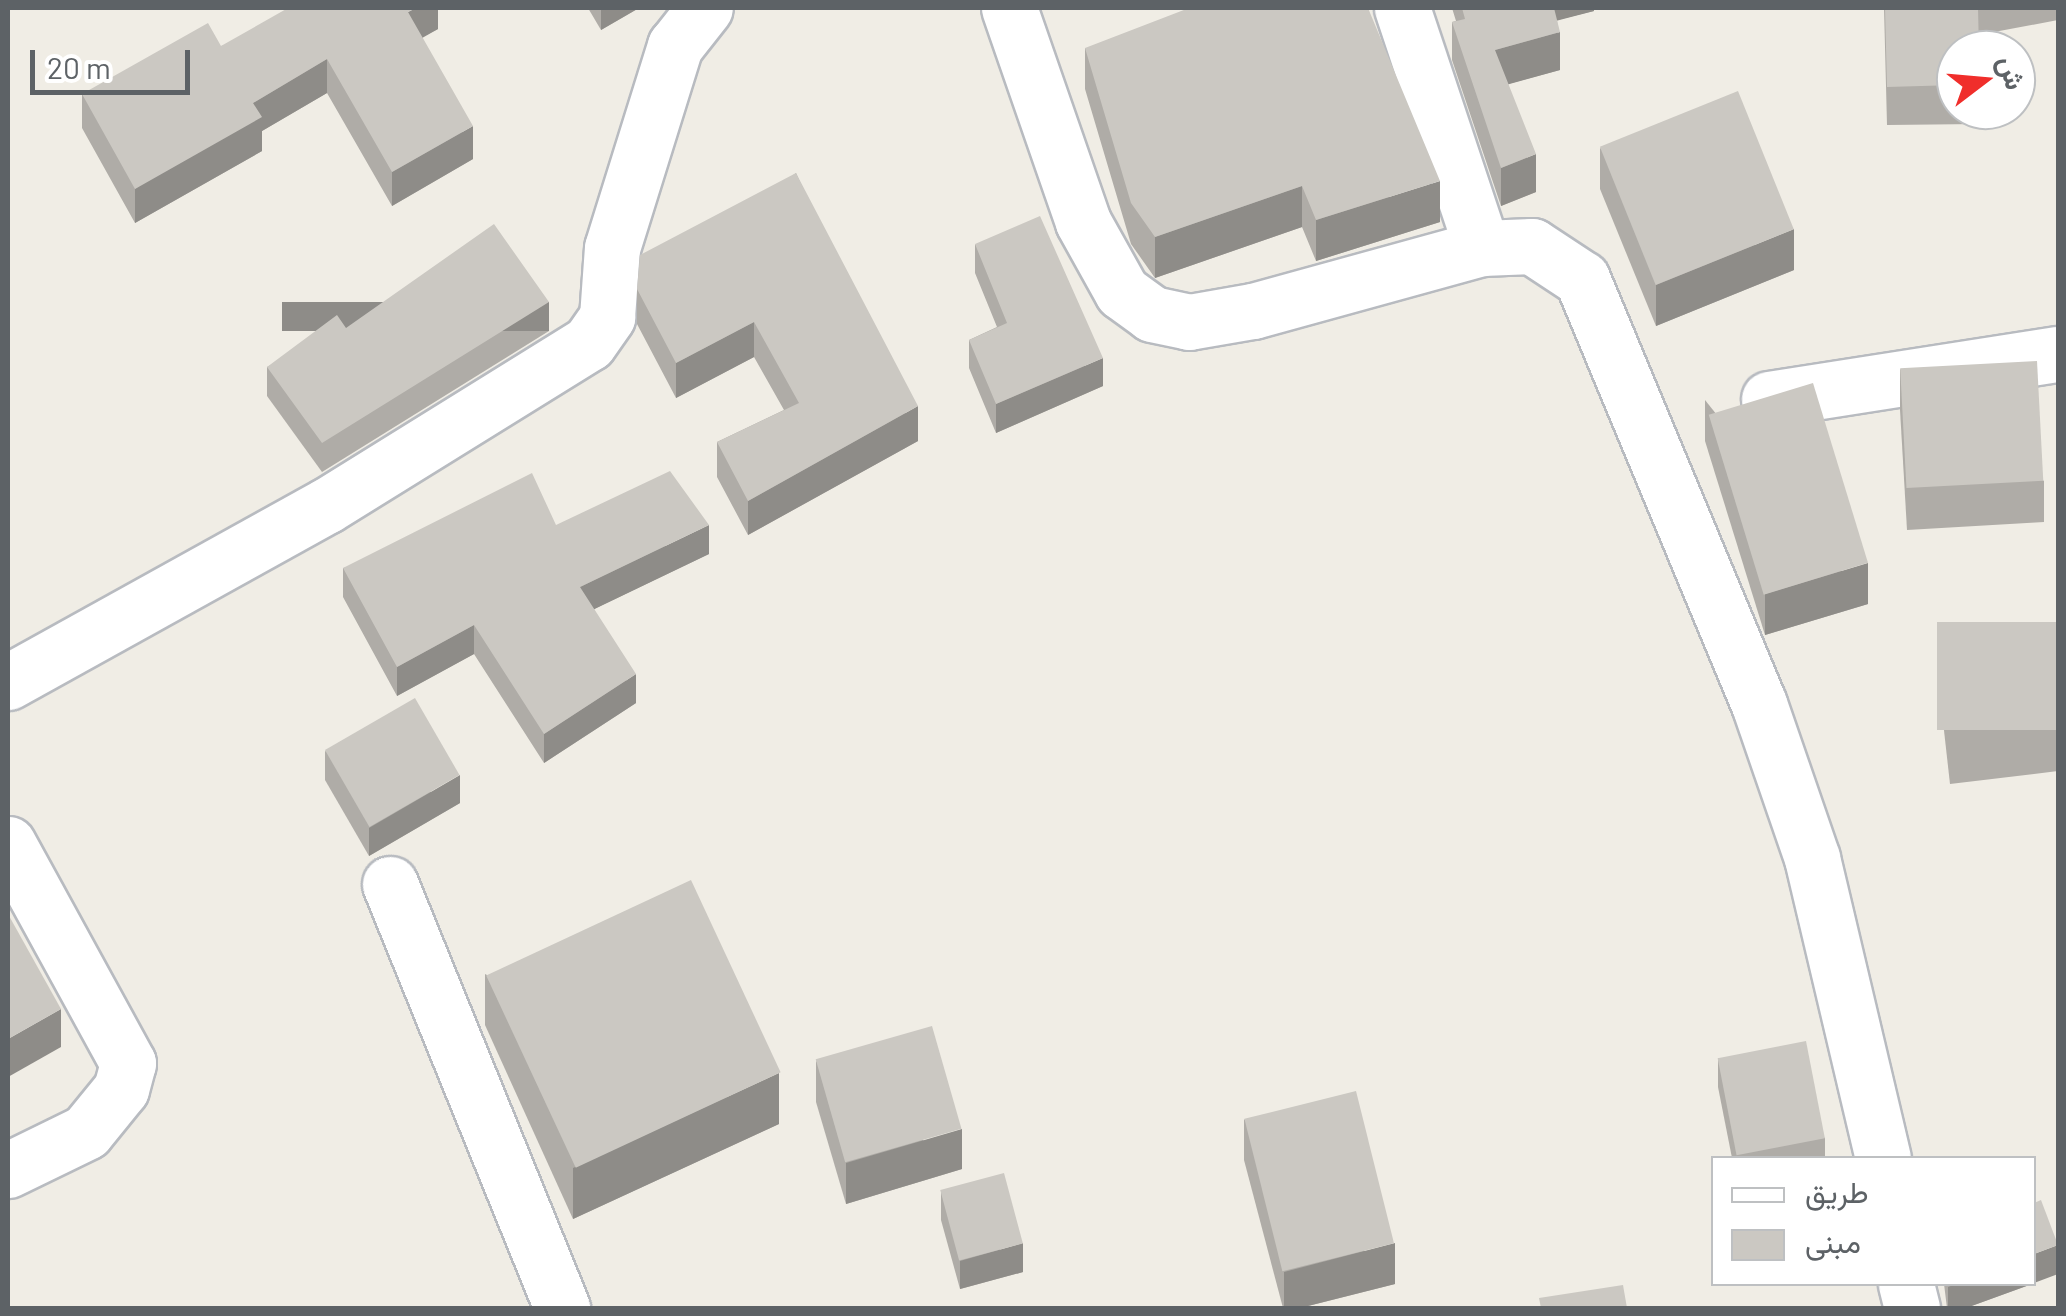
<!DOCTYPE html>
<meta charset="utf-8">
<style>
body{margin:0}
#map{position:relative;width:2066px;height:1316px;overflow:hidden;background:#f0ede5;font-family:Barlow,Vazirmatn,sans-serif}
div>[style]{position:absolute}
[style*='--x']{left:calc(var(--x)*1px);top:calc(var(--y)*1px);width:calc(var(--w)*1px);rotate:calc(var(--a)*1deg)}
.roads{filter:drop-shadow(2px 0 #b8bbc0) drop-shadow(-2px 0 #b8bbc0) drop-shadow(0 2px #b8bbc0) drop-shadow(0 -2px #b8bbc0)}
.minor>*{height:55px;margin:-27.5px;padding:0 27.5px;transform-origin:27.5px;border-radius:27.5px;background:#fff}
.wall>*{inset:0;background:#afaca7}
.shaded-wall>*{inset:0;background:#8e8c88;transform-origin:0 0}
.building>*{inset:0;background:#cbc8c2;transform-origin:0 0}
span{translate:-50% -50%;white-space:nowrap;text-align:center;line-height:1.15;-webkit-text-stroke:10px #fff;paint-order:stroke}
.frame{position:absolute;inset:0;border:10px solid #5d6266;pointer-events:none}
.legend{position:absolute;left:1711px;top:1156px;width:325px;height:130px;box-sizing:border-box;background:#fff;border:2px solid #bec0c2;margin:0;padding:12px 18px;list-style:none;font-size:30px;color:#5d6266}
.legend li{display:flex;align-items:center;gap:20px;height:50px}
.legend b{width:50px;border:2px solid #bec0c2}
.north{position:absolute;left:1936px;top:30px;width:100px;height:100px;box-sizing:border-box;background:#fff;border:2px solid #bec0c2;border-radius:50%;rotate:74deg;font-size:28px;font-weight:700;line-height:40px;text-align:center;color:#5d6266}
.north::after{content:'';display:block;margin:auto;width:35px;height:45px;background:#f02e2b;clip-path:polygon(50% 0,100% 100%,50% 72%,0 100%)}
.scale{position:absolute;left:30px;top:50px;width:160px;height:45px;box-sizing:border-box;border:5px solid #5d6266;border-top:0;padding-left:12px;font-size:30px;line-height:35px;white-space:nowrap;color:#5d6266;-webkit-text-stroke:8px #fff;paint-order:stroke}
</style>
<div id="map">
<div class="roads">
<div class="minor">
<div style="--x:1009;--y:8;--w:226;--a:70.9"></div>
<div style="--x:1083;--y:222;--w:80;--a:60.9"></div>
<div style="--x:1122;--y:292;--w:37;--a:36"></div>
<div style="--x:1152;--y:314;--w:38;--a:12"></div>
<div style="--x:1189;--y:322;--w:65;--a:-9.8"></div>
<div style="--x:1253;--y:311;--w:238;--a:-15.4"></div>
<div style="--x:1482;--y:248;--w:50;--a:-2.3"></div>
<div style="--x:1532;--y:246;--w:60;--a:33.4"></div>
<div style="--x:1582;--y:279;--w:460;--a:67.4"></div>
<div style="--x:1759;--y:704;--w:163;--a:71"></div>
<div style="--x:1812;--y:858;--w:308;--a:76.7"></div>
<div style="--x:1402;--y:8;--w:253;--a:71.6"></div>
<div style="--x:1769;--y:399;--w:292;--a:-8.9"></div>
<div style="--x:8;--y:682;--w:363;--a:-29"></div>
<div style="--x:326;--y:506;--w:309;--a:-31.8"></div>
<div style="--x:589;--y:343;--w:32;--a:-55"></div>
<div style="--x:607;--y:317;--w:69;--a:-85.9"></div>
<div style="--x:612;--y:248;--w:212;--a:-72.7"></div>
<div style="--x:675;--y:46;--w:48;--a:-51.7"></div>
<div style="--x:8;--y:844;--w:250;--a:61.3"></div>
<div style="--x:128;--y:1063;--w:27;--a:105"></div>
<div style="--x:121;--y:1089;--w:55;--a:129.1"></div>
<div style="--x:86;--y:1132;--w:87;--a:154"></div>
<div style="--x:390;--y:884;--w:458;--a:67.9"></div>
<div style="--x:1906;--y:1284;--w:25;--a:76"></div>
</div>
</div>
<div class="wall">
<div style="clip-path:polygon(438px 8px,438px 29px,422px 37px,473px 159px,392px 206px,327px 93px,262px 131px,262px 151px,135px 223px,82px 128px,82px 94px,221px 46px)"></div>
<div style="clip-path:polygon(588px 8px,639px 8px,601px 30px)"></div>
<div style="clip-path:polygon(1452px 8px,1594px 8px,1594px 11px,1557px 20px,1560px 70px,1508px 84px,1536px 192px,1501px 206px,1452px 60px,1452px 22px,1456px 21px)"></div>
<div style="clip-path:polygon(1884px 8px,2058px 8px,2058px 20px,1978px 35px,1956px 50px,1956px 110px,1979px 110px,1979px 124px,1887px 125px)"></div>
<div style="clip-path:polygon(1085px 48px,1440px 222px,1316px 261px,1302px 227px,1155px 278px,1131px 244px,1085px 89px)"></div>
<div style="clip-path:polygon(1600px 148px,1794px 270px,1656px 326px,1600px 189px)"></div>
<div style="clip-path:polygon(796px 173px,918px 441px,748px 535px,717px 477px,717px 442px,784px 410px,754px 357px,676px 398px,637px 324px,637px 289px)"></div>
<div style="clip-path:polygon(975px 244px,1103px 386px,996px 433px,969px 368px,969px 340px,997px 327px,975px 273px)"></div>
<div style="clip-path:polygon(346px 328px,549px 331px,322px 472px,267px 396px,267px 367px)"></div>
<div style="clip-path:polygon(1900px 369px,2044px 481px,2044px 522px,1907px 530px,1900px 410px)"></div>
<div style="clip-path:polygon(1705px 400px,1868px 604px,1765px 635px,1705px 441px)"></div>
<div style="clip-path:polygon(556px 525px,709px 554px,594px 609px,636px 703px,544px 763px,474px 654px,397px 696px,343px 597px,343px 568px)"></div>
<div style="clip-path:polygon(2058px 622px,2058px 771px,1950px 784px,1938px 677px,1938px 636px)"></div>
<div style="clip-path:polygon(325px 751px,460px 803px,369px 856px,325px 780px)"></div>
<div style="clip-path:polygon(485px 974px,779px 1124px,573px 1219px,485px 1025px)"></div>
<div style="clip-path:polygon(1718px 1058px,1825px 1138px,1825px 1158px,1732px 1158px,1718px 1087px)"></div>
<div style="clip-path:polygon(816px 1061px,962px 1169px,846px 1204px,816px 1102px)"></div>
<div style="clip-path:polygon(1244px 1119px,1395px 1284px,1300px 1308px,1283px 1308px,1244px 1160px)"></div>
<div style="clip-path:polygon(941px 1191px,1023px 1272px,960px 1289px,941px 1220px)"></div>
<div style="clip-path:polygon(1944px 1284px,2032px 1284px,1966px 1308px,1947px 1308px)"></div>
</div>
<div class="shaded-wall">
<div style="clip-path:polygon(416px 8px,438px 8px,438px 29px,408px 46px,408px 12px)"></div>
<div style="clip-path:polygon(601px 8px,639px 8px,601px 30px)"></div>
<div style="clip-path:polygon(1548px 8px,1594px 8px,1594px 11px,1548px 23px)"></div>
<div style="clip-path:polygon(1560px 32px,1560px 70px,1495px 88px,1495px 50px)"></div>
<div style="clip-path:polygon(327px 59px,327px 93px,262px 131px,262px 151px,135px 223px,135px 189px,253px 103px)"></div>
<div style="clip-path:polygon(473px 126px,473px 159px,392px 206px,392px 172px)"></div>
<div style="clip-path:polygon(1536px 154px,1536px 192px,1501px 206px,1501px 168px)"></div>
<div style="clip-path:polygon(1440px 181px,1440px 222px,1316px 261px,1316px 220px)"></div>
<div style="clip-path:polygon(1302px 186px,1302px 227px,1155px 278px,1155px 237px)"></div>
<div style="clip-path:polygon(1794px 229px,1794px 270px,1656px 326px,1656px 285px)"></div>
<div style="left:549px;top:302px;width:29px;height:267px;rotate:90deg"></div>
<div style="clip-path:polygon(754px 322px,754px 357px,676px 398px,676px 363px)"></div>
<div style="clip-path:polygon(1103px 358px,1103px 386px,996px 433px,996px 404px)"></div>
<div style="clip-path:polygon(918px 406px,918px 441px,748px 535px,748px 501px)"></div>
<div style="clip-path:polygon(709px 525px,709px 554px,580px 616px,580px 587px)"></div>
<div style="clip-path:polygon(1868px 563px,1868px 604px,1765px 635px,1765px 594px)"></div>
<div style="clip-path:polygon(474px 625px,474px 654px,397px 696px,397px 667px)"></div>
<div style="clip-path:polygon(636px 674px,636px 703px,544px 763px,544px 734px)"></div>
<div style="clip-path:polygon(460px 775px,460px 803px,369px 856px,369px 828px)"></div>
<div style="clip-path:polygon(61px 1009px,61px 1047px,8px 1077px,8px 1039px)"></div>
<div style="clip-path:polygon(779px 1073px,779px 1124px,573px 1219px,573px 1168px)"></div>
<div style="clip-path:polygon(962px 1129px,962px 1169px,846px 1204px,846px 1163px)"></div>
<div style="clip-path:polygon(1023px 1243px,1023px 1272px,960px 1289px,960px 1261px)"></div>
<div style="clip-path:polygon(1395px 1243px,1395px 1284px,1300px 1308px,1284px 1308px,1284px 1272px)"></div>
<div style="clip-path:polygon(2058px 1245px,2058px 1274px,2034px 1283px,2034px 1254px)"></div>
<div style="clip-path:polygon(1956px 1284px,2032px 1284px,1966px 1308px,1948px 1308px,1948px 1287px)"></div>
</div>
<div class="building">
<div style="clip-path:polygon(288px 8px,416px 8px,408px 12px,473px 126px,392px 172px,327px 59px,253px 103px,262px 117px,135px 189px,82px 94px,208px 23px,221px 46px)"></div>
<div style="clip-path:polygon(1189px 8px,1368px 8px,1440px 181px,1316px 220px,1302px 186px,1155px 237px,1131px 203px,1085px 48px)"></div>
<div style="clip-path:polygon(1462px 8px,1554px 8px,1560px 32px,1495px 50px,1536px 154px,1501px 168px,1452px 22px,1465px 19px)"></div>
<div style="clip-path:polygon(1885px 8px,1978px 8px,1979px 50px,1956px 50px,1956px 85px,1887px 87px)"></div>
<div style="left:1738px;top:91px;width:149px;height:149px;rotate:68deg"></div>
<div style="clip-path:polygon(796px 173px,918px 406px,748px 501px,717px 442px,799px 403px,754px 322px,676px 363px,637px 289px,640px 255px)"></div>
<div style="clip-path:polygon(1040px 216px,1103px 358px,996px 404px,969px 340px,1007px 323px,975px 244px)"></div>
<div style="clip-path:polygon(494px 224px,549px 302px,322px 443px,267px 367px,337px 315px,346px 328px)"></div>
<div style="left:2037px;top:361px;width:120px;height:137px;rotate:87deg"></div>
<div style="left:1813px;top:383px;width:188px;height:109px;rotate:73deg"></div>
<div style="clip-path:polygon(670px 471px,709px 525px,580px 587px,636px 674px,544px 734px,474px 625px,397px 667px,343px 568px,532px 473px,556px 525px)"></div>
<div style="left:2058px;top:622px;width:108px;height:121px;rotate:90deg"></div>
<div style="left:415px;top:698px;width:89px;height:104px;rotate:60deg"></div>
<div style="left:691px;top:880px;width:212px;height:226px;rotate:65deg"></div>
<div style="clip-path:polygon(8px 914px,61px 1009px,8px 1039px)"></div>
<div style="left:932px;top:1026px;width:107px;height:121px;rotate:74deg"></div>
<div style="left:1806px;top:1041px;width:99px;height:90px;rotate:79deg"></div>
<div style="left:1356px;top:1091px;width:157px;height:115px;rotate:76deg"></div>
<div style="left:1004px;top:1173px;width:73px;height:66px;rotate:75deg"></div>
<div style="clip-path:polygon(2041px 1200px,2058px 1245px,2034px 1254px,2034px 1203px)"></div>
<div style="clip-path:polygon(1623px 1285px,1627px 1308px,1541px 1308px,1539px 1298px)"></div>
</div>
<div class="frame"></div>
<ul class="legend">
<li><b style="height:12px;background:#fff"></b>طريق</li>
<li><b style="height:28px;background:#cbc8c2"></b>مبنى</li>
</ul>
<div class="north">ش</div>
<div class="scale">20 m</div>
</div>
